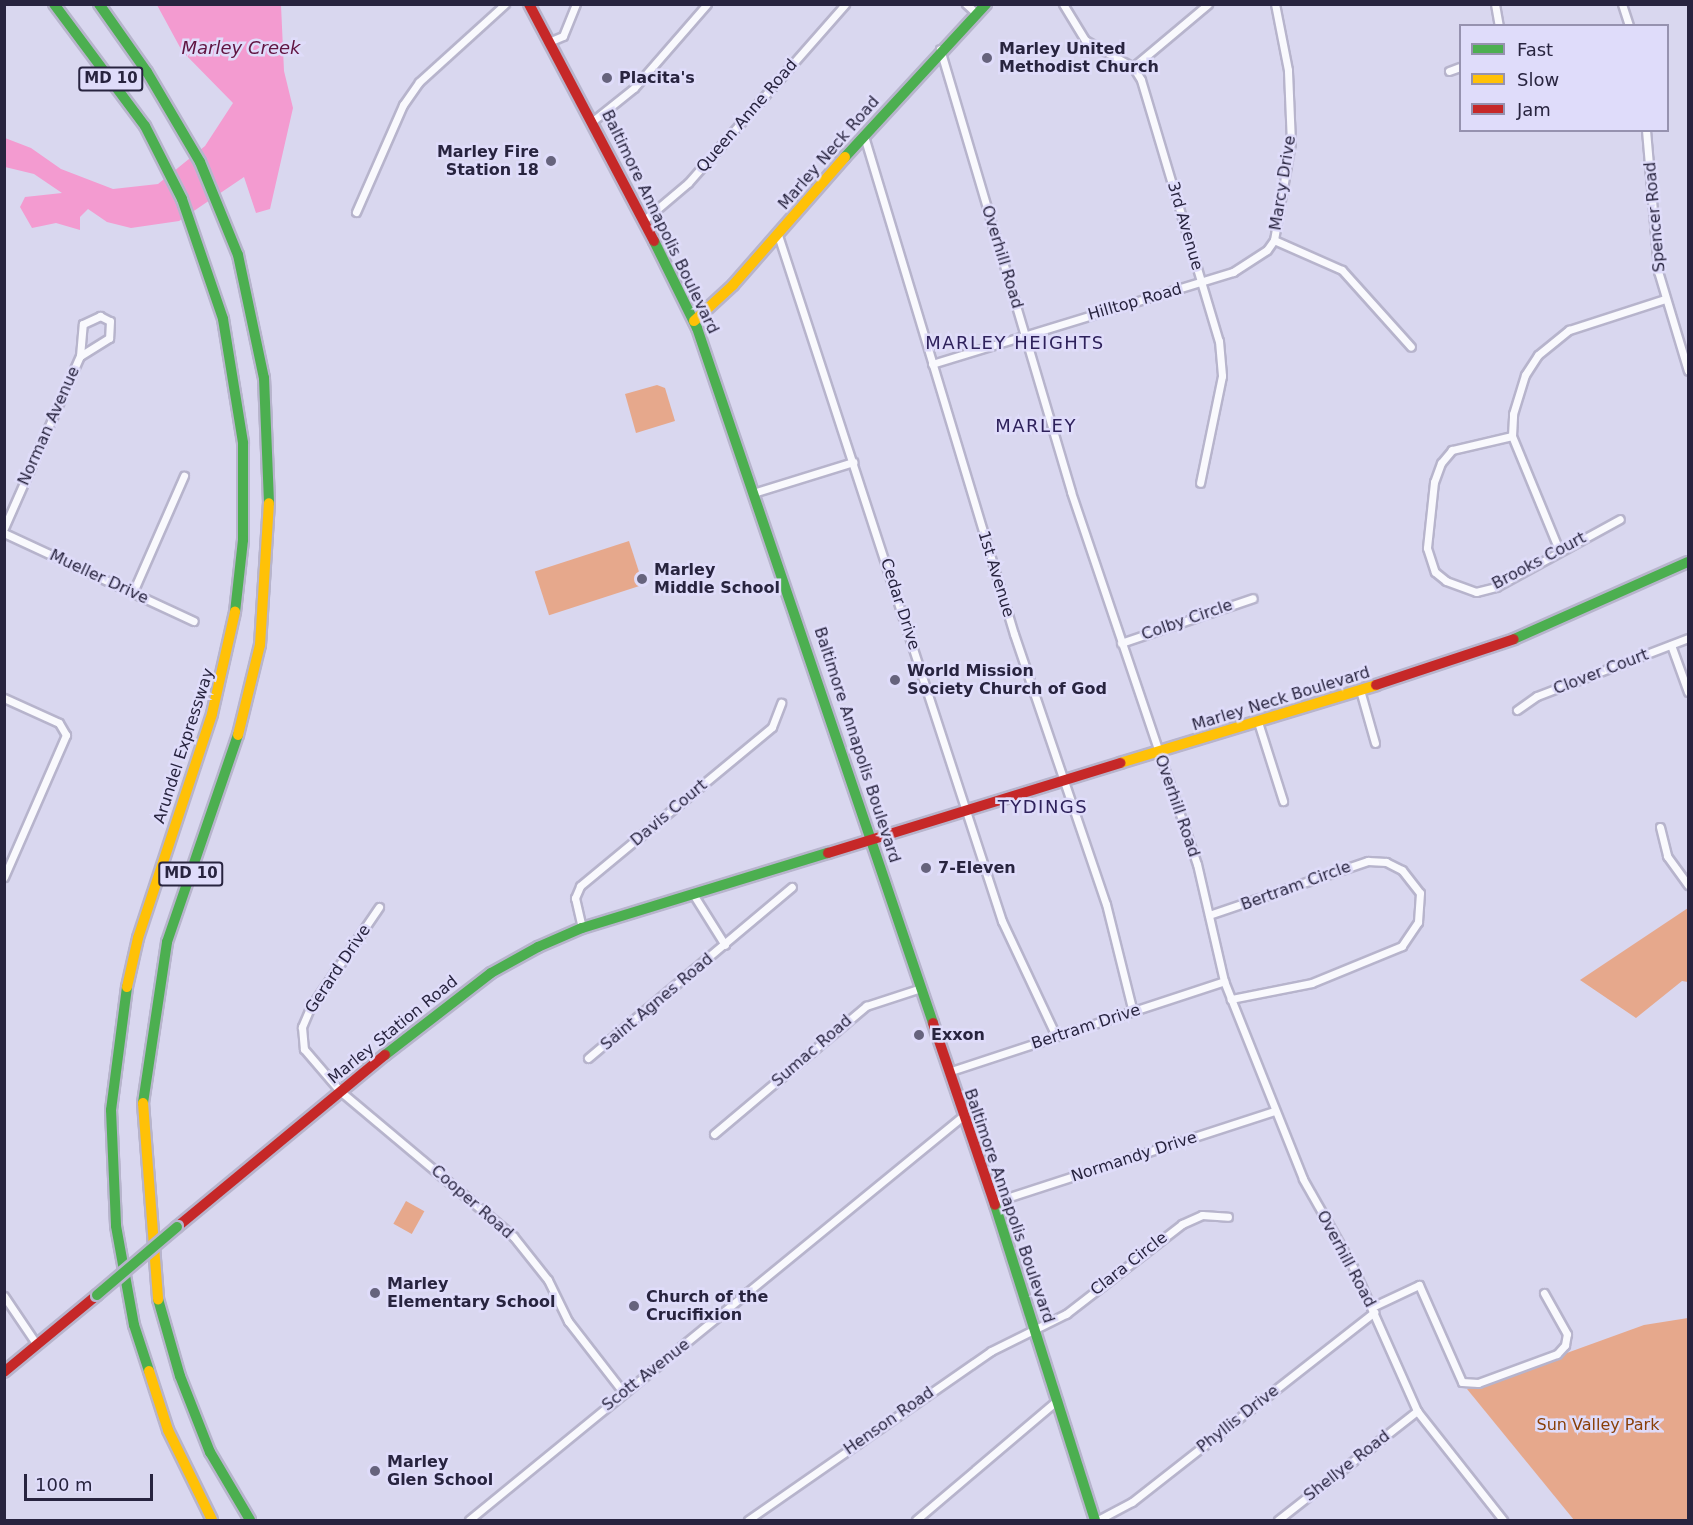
<!DOCTYPE html>
<style>
body{margin:0}
#map{position:relative;width:1693px;height:1525px;overflow:hidden;background:#d9d7ef;font-family:"DejaVu Sans",sans-serif}
div>[style]{position:absolute}
[style*='--x']{left:calc(var(--x)*1px);top:calc(var(--y)*1px);width:calc(var(--w)*1px);rotate:calc(var(--a)*1deg)}
.green>*{inset:0;background:#e6a88c;transform-origin:0 0}
.water>*{inset:0;background:#f39bd0}
.roads{filter:drop-shadow(2px 0 #b7b4cc) drop-shadow(-2px 0 #b7b4cc) drop-shadow(0 2px #b7b4cc) drop-shadow(0 -2px #b7b4cc)}
.street>*{height:7px;margin:-3.5px;padding:0 3.5px;transform-origin:3.5px;border-radius:3.5px;background:#f9f9fd}
.fast>*{height:10px;margin:-5px;padding:0 5px;transform-origin:5px;border-radius:5px;background:#4caf50}
.slow>*{height:10px;margin:-5px;padding:0 5px;transform-origin:5px;border-radius:5px;background:#ffc107}
.jam>*{height:10px;margin:-5px;padding:0 5px;transform-origin:5px;border-radius:5px;background:#c62828}
.bridges{filter:drop-shadow(2px 0 #b7b4cc) drop-shadow(-2px 0 #b7b4cc) drop-shadow(0 2px #b7b4cc) drop-shadow(0 -2px #b7b4cc)}
.fast-bridge>*{height:10px;margin:-5px;padding:0 5px;transform-origin:5px;border-radius:5px;background:#4caf50}
.dots>*{width:16px;height:16px;translate:-50% -50%;box-sizing:border-box;border:3px solid #dfdcfa;border-radius:50%}
span{translate:-50% -50%;white-space:nowrap;text-align:center;line-height:1.15;-webkit-text-stroke:5px #dfdcfa;paint-order:stroke}
.shield-label span{padding:2px 4px;background:#dfdcfa;border:2px solid;border-radius:4px;-webkit-text-stroke-width:0}
.shield-label{font-size:15px;color:#28243f;font-weight:700}
.poi-label{font-size:16px;color:#28243f;font-weight:700}
.left{translate:0 -50%;text-align:left}
.right{translate:-100% -50%;text-align:right}
.street-label{font-size:16px;color:#28243f}
.park-label{font-size:16px;color:#893f07}
.water-label{font-size:18px;color:#601441;font-style:italic}
.neighbourhood-label{font-size:18px;color:#2e215b;letter-spacing:1.5px}
.frame{position:absolute;inset:0;border:6px solid #28243f;pointer-events:none}
.legend{position:absolute;left:1459px;top:24px;width:210px;height:108px;box-sizing:border-box;background:#dfdcfa;border:2px solid #9692af;margin:0;padding:8px 10px;list-style:none;font-size:18px;color:#28243f}
.legend li{display:flex;align-items:center;gap:12px;height:30px}
.legend b{width:30px;border:2px solid #9692af}
.scale{position:absolute;left:24px;top:1474px;width:129px;height:27px;box-sizing:border-box;border:3px solid #28243f;border-top:0;padding-left:8px;font-size:18px;line-height:21px;white-space:nowrap;color:#28243f;-webkit-text-stroke:4px #dfdcfa;paint-order:stroke}
</style>
<div id="map">
<div class="green">
<div style="clip-path:polygon(657px 385px,665px 388px,675px 421px,636px 433px,625px 394px)"></div>
<div style="left:629px;top:541px;width:46px;height:99px;rotate:72deg"></div>
<div style="clip-path:polygon(1688px 908px,1688px 982px,1682px 981px,1636px 1018px,1580px 980px)"></div>
<div style="left:406px;top:1201px;width:21px;height:26px;rotate:29deg"></div>
<div style="clip-path:polygon(1688px 1318px,1688px 1520px,1574px 1520px,1467px 1389px,1644px 1325px)"></div>
</div>
<div class="water">
<div style="clip-path:polygon(157px 5px,281px 5px,284px 71px,293px 108px,270px 209px,256px 213px,244px 177px,179px 221px,131px 228px,107px 222px,88px 209px,80px 217px,80px 230px,56px 223px,32px 228px,20px 207px,25px 197px,62px 193px,34px 174px,5px 167px,5px 138px,31px 148px,61px 169px,113px 189px,158px 184px,205px 146px,233px 103px,182px 51px)"></div>
</div>
<div class="roads">
<div class="street">
<div style="--x:966;--y:4;--w:13;--a:42"></div>
<div style="--x:1063;--y:4;--w:42;--a:58.6"></div>
<div style="--x:1085;--y:40;--w:55;--a:29.4"></div>
<div style="--x:1133;--y:67;--w:15;--a:58"></div>
<div style="--x:1141;--y:80;--w:272;--a:73.4"></div>
<div style="--x:1219;--y:341;--w:35;--a:85"></div>
<div style="--x:1222;--y:376;--w:109;--a:101.6"></div>
<div style="--x:1495;--y:4;--w:22;--a:80"></div>
<div style="--x:1622;--y:4;--w:23;--a:72"></div>
<div style="--x:551;--y:41;--w:13;--a:-23"></div>
<div style="--x:563;--y:36;--w:35;--a:-68"></div>
<div style="--x:940;--y:49;--w:462;--a:73.5"></div>
<div style="--x:1071;--y:492;--w:393;--a:71.3"></div>
<div style="--x:1197;--y:864;--w:120;--a:77"></div>
<div style="--x:1224;--y:981;--w:213;--a:68.2"></div>
<div style="--x:1303;--y:1179;--w:101;--a:60.4"></div>
<div style="--x:1353;--y:1267;--w:158;--a:66"></div>
<div style="--x:1417;--y:1411;--w:139;--a:51.7"></div>
<div style="--x:1133;--y:67;--w:98;--a:-40"></div>
<div style="--x:1449;--y:71;--w:12;--a:-20"></div>
<div style="--x:594;--y:120;--w:51;--a:-38.7"></div>
<div style="--x:634;--y:88;--w:111;--a:-49"></div>
<div style="--x:1646;--y:130;--w:142;--a:85.1"></div>
<div style="--x:1658;--y:271;--w:104;--a:73.3"></div>
<div style="--x:864;--y:136;--w:520;--a:73.24"></div>
<div style="--x:1014;--y:634;--w:285;--a:71.2"></div>
<div style="--x:1106;--y:904;--w:111;--a:76"></div>
<div style="--x:356;--y:212;--w:117;--a:-66.3"></div>
<div style="--x:403;--y:105;--w:28;--a:-55"></div>
<div style="--x:419;--y:82;--w:116;--a:-42.2"></div>
<div style="--x:643;--y:221;--w:59;--a:-40.2"></div>
<div style="--x:688;--y:183;--w:238;--a:-48.7"></div>
<div style="--x:778;--y:235;--w:722;--a:71.92"></div>
<div style="--x:1002;--y:921;--w:127;--a:64.8"></div>
<div style="--x:1274;--y:240;--w:74;--a:23.8"></div>
<div style="--x:1342;--y:270;--w:103;--a:48.1"></div>
<div style="--x:932;--y:364;--w:315;--a:-17"></div>
<div style="--x:1233;--y:272;--w:40;--a:-32.9"></div>
<div style="--x:1267;--y:250;--w:12;--a:-55"></div>
<div style="--x:1274;--y:240;--w:98;--a:-80.1"></div>
<div style="--x:1291;--y:143;--w:73;--a:-92.4"></div>
<div style="--x:1288;--y:70;--w:67;--a:-101.1"></div>
<div style="--x:1512;--y:436;--w:62;--a:166.9"></div>
<div style="--x:1452;--y:450;--w:17;--a:130"></div>
<div style="--x:1441;--y:463;--w:20;--a:110"></div>
<div style="--x:1434;--y:482;--w:66;--a:96.1"></div>
<div style="--x:1427;--y:548;--w:25;--a:72"></div>
<div style="--x:1435;--y:572;--w:14;--a:39"></div>
<div style="--x:1446;--y:581;--w:32;--a:20"></div>
<div style="--x:1476;--y:592;--w:21;--a:-14"></div>
<div style="--x:1496;--y:587;--w:141;--a:-28.7"></div>
<div style="--x:756;--y:492;--w:102;--a:-17.2"></div>
<div style="--x:4;--y:528;--w:188;--a:-66.2"></div>
<div style="--x:80;--y:356;--w:32;--a:-85"></div>
<div style="--x:83;--y:324;--w:19;--a:-25"></div>
<div style="--x:100;--y:316;--w:11;--a:27"></div>
<div style="--x:110;--y:321;--w:17;--a:93"></div>
<div style="--x:109;--y:338;--w:34;--a:148"></div>
<div style="--x:4;--y:533;--w:209;--a:24.9"></div>
<div style="--x:1559;--y:550;--w:123;--a:-112.4"></div>
<div style="--x:1512;--y:436;--w:22;--a:-87"></div>
<div style="--x:1513;--y:414;--w:41;--a:-72.9"></div>
<div style="--x:1525;--y:375;--w:24;--a:-57"></div>
<div style="--x:1538;--y:355;--w:40;--a:-39"></div>
<div style="--x:1569;--y:330;--w:101;--a:-17.9"></div>
<div style="--x:133;--y:592;--w:127;--a:-66.3"></div>
<div style="--x:1121;--y:643;--w:139;--a:-18.8"></div>
<div style="--x:1671;--y:645;--w:50;--a:70.1"></div>
<div style="--x:1360;--y:690;--w:55;--a:74.2"></div>
<div style="--x:4;--y:698;--w:60;--a:24.4"></div>
<div style="--x:59;--y:723;--w:14;--a:60"></div>
<div style="--x:66;--y:735;--w:155;--a:113.6"></div>
<div style="--x:1517;--y:710;--w:24;--a:-35"></div>
<div style="--x:1537;--y:696;--w:162;--a:-21"></div>
<div style="--x:1258;--y:722;--w:83;--a:72.4"></div>
<div style="--x:1660;--y:827;--w:30;--a:76"></div>
<div style="--x:1667;--y:856;--w:36;--a:54"></div>
<div style="--x:693;--y:894;--w:60;--a:57.9"></div>
<div style="--x:379;--y:907;--w:122;--a:124.3"></div>
<div style="--x:310;--y:1008;--w:21;--a:113"></div>
<div style="--x:302;--y:1027;--w:22;--a:85"></div>
<div style="--x:304;--y:1049;--w:55;--a:49.4"></div>
<div style="--x:340;--y:1091;--w:226;--a:40"></div>
<div style="--x:513;--y:1236;--w:56;--a:51.5"></div>
<div style="--x:548;--y:1280;--w:46;--a:64"></div>
<div style="--x:568;--y:1321;--w:90;--a:52.2"></div>
<div style="--x:1209;--y:915;--w:168;--a:-18.8"></div>
<div style="--x:1368;--y:861;--w:18;--a:3"></div>
<div style="--x:1386;--y:862;--w:18;--a:27"></div>
<div style="--x:1402;--y:870;--w:29;--a:52"></div>
<div style="--x:1420;--y:893;--w:29;--a:94"></div>
<div style="--x:1418;--y:922;--w:29;--a:124"></div>
<div style="--x:1402;--y:946;--w:97;--a:157.7"></div>
<div style="--x:1312;--y:983;--w:83;--a:168.8"></div>
<div style="--x:582;--y:928;--w:31;--a:-103"></div>
<div style="--x:575;--y:898;--w:13;--a:-67"></div>
<div style="--x:580;--y:886;--w:249;--a:-39.6"></div>
<div style="--x:772;--y:727;--w:26;--a:-69"></div>
<div style="--x:588;--y:1058;--w:266;--a:-40"></div>
<div style="--x:948;--y:1072;--w:291;--a:-18.2"></div>
<div style="--x:714;--y:1134;--w:199;--a:-40.1"></div>
<div style="--x:866;--y:1006;--w:58;--a:-18.1"></div>
<div style="--x:994;--y:1202;--w:294;--a:-18"></div>
<div style="--x:4;--y:1296;--w:59;--a:56"></div>
<div style="--x:1372;--y:1307;--w:52;--a:-25.1"></div>
<div style="--x:1419;--y:1285;--w:106;--a:66.1"></div>
<div style="--x:1462;--y:1382;--w:16;--a:4"></div>
<div style="--x:1478;--y:1383;--w:84;--a:-20.2"></div>
<div style="--x:1557;--y:1354;--w:12;--a:-48"></div>
<div style="--x:1565;--y:1345;--w:11;--a:-80"></div>
<div style="--x:1567;--y:1334;--w:47;--a:-119.3"></div>
<div style="--x:469;--y:1520;--w:638;--a:-39.28"></div>
<div style="--x:748;--y:1520;--w:296;--a:-34.8"></div>
<div style="--x:991;--y:1351;--w:84;--a:-26.3"></div>
<div style="--x:1066;--y:1314;--w:147;--a:-37.8"></div>
<div style="--x:1182;--y:1224;--w:22;--a:-24"></div>
<div style="--x:1202;--y:1215;--w:26;--a:4"></div>
<div style="--x:916;--y:1520;--w:182;--a:-40.3"></div>
<div style="--x:1098;--y:1520;--w:38;--a:-28"></div>
<div style="--x:1132;--y:1502;--w:308;--a:-38.1"></div>
<div style="--x:1278;--y:1520;--w:177;--a:-38.1"></div>
</div>
<div class="fast">
<div style="--x:54;--y:4;--w:152;--a:53.3"></div>
<div style="--x:145;--y:126;--w:82;--a:63.1"></div>
<div style="--x:182;--y:199;--w:127;--a:71.1"></div>
<div style="--x:223;--y:319;--w:126;--a:80.8"></div>
<div style="--x:243;--y:443;--w:97;--a:90"></div>
<div style="--x:243;--y:540;--w:72;--a:96.3"></div>
<div style="--x:99;--y:4;--w:83;--a:54.8"></div>
<div style="--x:147;--y:72;--w:104;--a:59.5"></div>
<div style="--x:200;--y:162;--w:100;--a:67.8"></div>
<div style="--x:238;--y:255;--w:126;--a:78.1"></div>
<div style="--x:264;--y:378;--w:125;--a:87.7"></div>
<div style="--x:845;--y:157;--w:208;--a:-47.3"></div>
<div style="--x:654;--y:241;--w:97;--a:63.7"></div>
<div style="--x:697;--y:328;--w:734;--a:71.24"></div>
<div style="--x:1514;--y:639;--w:190;--a:-23.9"></div>
<div style="--x:127;--y:987;--w:124;--a:97.4"></div>
<div style="--x:111;--y:1110;--w:116;--a:87.5"></div>
<div style="--x:116;--y:1226;--w:101;--a:79.7"></div>
<div style="--x:134;--y:1325;--w:48;--a:71.9"></div>
<div style="--x:385;--y:1055;--w:134;--a:-37.7"></div>
<div style="--x:491;--y:973;--w:54;--a:-29"></div>
<div style="--x:538;--y:947;--w:48;--a:-23.4"></div>
<div style="--x:582;--y:928;--w:257;--a:-17"></div>
<div style="--x:143;--y:1103;--w:163;--a:-81.5"></div>
<div style="--x:167;--y:942;--w:219;--a:-71.1"></div>
<div style="--x:995;--y:1205;--w:330;--a:72.4"></div>
<div style="--x:158;--y:1299;--w:80;--a:74.1"></div>
<div style="--x:180;--y:1376;--w:82;--a:68.5"></div>
<div style="--x:210;--y:1452;--w:79;--a:59.5"></div>
</div>
<div class="slow">
<div style="--x:694;--y:321;--w:53;--a:-42.7"></div>
<div style="--x:733;--y:285;--w:170;--a:-48.8"></div>
<div style="--x:238;--y:735;--w:93;--a:-76.3"></div>
<div style="--x:260;--y:645;--w:142;--a:-86.4"></div>
<div style="--x:1120;--y:763;--w:268;--a:-16.9"></div>
<div style="--x:127;--y:987;--w:50;--a:-77.3"></div>
<div style="--x:138;--y:938;--w:236;--a:-71.7"></div>
<div style="--x:212;--y:714;--w:105;--a:-77.3"></div>
<div style="--x:143;--y:1103;--w:197;--a:85.6"></div>
<div style="--x:149;--y:1371;--w:62;--a:72.1"></div>
<div style="--x:168;--y:1430;--w:100;--a:63.9"></div>
</div>
<div class="jam">
<div style="--x:529;--y:4;--w:268;--a:62.2"></div>
<div style="--x:1376;--y:685;--w:145;--a:-18.4"></div>
<div style="--x:828;--y:853;--w:306;--a:-17.1"></div>
<div style="--x:933;--y:1023;--w:192;--a:71.2"></div>
<div style="--x:177;--y:1227;--w:270;--a:-39.6"></div>
<div style="--x:4;--y:1372;--w:121;--a:-39.6"></div>
</div>
</div>
<div class="bridges">
<div class="fast-bridge">
<div style="--x:97;--y:1295;--w:105;--a:-40.4"></div>
</div>
</div>
<div class="dots">
<div style="left:987px;top:58px;background:#66637d"></div>
<div style="left:607px;top:78px;background:#66637d"></div>
<div style="left:551px;top:161px;background:#66637d"></div>
<div style="left:642px;top:579px;background:#66637d"></div>
<div style="left:895px;top:680px;background:#66637d"></div>
<div style="left:926px;top:868px;background:#66637d"></div>
<div style="left:919px;top:1035px;background:#66637d"></div>
<div style="left:375px;top:1293px;background:#66637d"></div>
<div style="left:634px;top:1306px;background:#66637d"></div>
<div style="left:375px;top:1471px;background:#66637d"></div>
</div>
<div class="shield-label">
<span style="left:111px;top:79px">MD 10</span>
<span style="left:191px;top:874px">MD 10</span>
</div>
<div class="poi-label">
<span class="left" style="left:999px;top:58px">Marley United<br>Methodist Church</span>
<span class="left" style="left:619px;top:78px">Placita's</span>
<span class="right" style="left:539px;top:161px">Marley Fire<br>Station 18</span>
<span class="left" style="left:654px;top:579px">Marley<br>Middle School</span>
<span class="left" style="left:907px;top:680px">World Mission<br>Society Church of God</span>
<span class="left" style="left:938px;top:868px">7-Eleven</span>
<span class="left" style="left:931px;top:1035px">Exxon</span>
<span class="left" style="left:387px;top:1293px">Marley<br>Elementary School</span>
<span class="left" style="left:646px;top:1306px">Church of the<br>Crucifixion</span>
<span class="left" style="left:387px;top:1471px">Marley<br>Glen School</span>
</div>
<div class="street-label">
<span style="left:747px;top:116px;rotate:-49deg">Queen Anne Road</span>
<span style="left:829px;top:153px;rotate:-49deg">Marley Neck Road</span>
<span style="left:1283px;top:183px;rotate:-81deg">Marcy Drive</span>
<span style="left:1655px;top:217px;rotate:-95deg">Spencer Road</span>
<span style="left:660px;top:222px;rotate:64deg">Baltimore Annapolis Boulevard</span>
<span style="left:1185px;top:226px;rotate:74deg">3rd Avenue</span>
<span style="left:1002px;top:257px;rotate:73deg">Overhill Road</span>
<span style="left:1135px;top:302px;rotate:-16deg">Hilltop Road</span>
<span style="left:49px;top:426px;rotate:-66deg">Norman Avenue</span>
<span style="left:1539px;top:561px;rotate:-28deg">Brooks Court</span>
<span style="left:996px;top:574px;rotate:73deg">1st Avenue</span>
<span style="left:99px;top:577px;rotate:25deg">Mueller Drive</span>
<span style="left:900px;top:604px;rotate:72deg">Cedar Drive</span>
<span style="left:1187px;top:620px;rotate:-19deg">Colby Circle</span>
<span style="left:1601px;top:672px;rotate:-21deg">Clover Court</span>
<span style="left:1281px;top:699px;rotate:-17deg">Marley Neck Boulevard</span>
<span style="left:857px;top:745px;rotate:72deg">Baltimore Annapolis Boulevard</span>
<span style="left:184px;top:746px;rotate:-72deg">Arundel Expressway</span>
<span style="left:1177px;top:806px;rotate:71deg">Overhill Road</span>
<span style="left:669px;top:813px;rotate:-40deg">Davis Court</span>
<span style="left:1296px;top:886px;rotate:-20deg">Bertram Circle</span>
<span style="left:338px;top:969px;rotate:-56deg">Gerard Drive</span>
<span style="left:657px;top:1002px;rotate:-40deg">Saint Agnes Road</span>
<span style="left:1086px;top:1027px;rotate:-18deg">Bertram Drive</span>
<span style="left:393px;top:1030px;rotate:-39deg">Marley Station Road</span>
<span style="left:812px;top:1051px;rotate:-41deg">Sumac Road</span>
<span style="left:1134px;top:1157px;rotate:-18deg">Normandy Drive</span>
<span style="left:472px;top:1202px;rotate:41deg">Cooper Road</span>
<span style="left:1009px;top:1206px;rotate:71deg">Baltimore Annapolis Boulevard</span>
<span style="left:1346px;top:1259px;rotate:62deg">Overhill Road</span>
<span style="left:1129px;top:1264px;rotate:-38deg">Clara Circle</span>
<span style="left:646px;top:1375px;rotate:-38deg">Scott Avenue</span>
<span style="left:1238px;top:1419px;rotate:-38deg">Phyllis Drive</span>
<span style="left:889px;top:1421px;rotate:-35deg">Henson Road</span>
<span style="left:1347px;top:1466px;rotate:-38deg">Shellye Road</span>
</div>
<div class="park-label">
<span style="left:1598px;top:1425px">Sun Valley Park</span>
</div>
<div class="water-label">
<span style="left:241px;top:48px">Marley Creek</span>
</div>
<div class="neighbourhood-label">
<span style="left:1015px;top:343px">MARLEY HEIGHTS</span>
<span style="left:1036px;top:426px">MARLEY</span>
<span style="left:1043px;top:807px">TYDINGS</span>
</div>
<div class="frame"></div>
<ul class="legend">
<li><b style="height:8px;background:#4caf50"></b>Fast</li>
<li><b style="height:8px;background:#ffc107"></b>Slow</li>
<li><b style="height:8px;background:#c62828"></b>Jam</li>
</ul>
<div class="scale">100 m</div>
</div>
